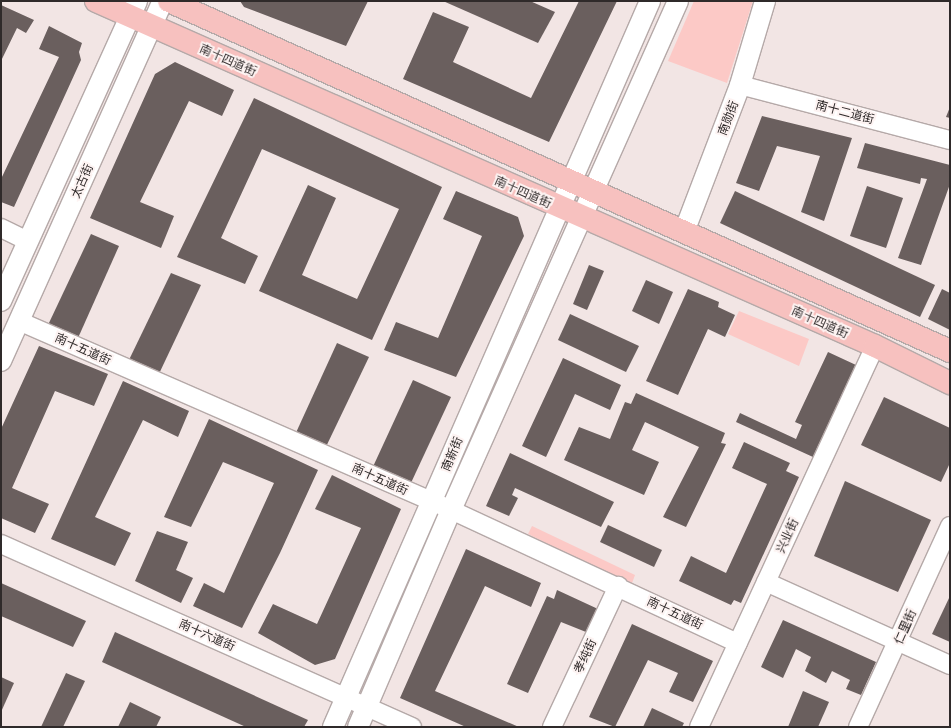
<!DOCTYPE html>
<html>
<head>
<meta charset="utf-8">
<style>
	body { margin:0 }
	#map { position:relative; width:951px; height:728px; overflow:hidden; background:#f2e5e4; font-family:Ubuntu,"Noto Sans SC",sans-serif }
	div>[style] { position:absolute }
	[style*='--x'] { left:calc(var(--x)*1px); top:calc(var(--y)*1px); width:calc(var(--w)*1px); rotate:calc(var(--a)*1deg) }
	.green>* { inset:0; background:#fcc9c6 }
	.building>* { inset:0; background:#6a5f5e }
	.roads { filter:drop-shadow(1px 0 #b5a9a8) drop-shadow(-1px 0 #b5a9a8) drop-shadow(0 1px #b5a9a8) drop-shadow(0 -1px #b5a9a8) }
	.tertiary>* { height:18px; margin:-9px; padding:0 9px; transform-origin:9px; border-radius:9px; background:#fff }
	.secondary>* { height:20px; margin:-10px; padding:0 10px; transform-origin:10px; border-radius:10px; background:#fff }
	.primary>* { height:22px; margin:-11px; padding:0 11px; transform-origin:11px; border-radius:11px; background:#f7c1bf }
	span { translate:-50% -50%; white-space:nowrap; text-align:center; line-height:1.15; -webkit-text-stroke:4px #fdf3f2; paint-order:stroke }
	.street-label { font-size:12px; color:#2f2a2a }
	.frame { position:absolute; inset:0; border:2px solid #2f2a2a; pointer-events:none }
</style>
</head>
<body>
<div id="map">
	<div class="green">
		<i style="clip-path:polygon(694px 1px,753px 1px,727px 83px,668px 61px)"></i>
		<i style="clip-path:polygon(739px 311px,809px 339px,799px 366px,728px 334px)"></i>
		<i style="clip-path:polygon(532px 526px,635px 575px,631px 586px,528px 534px)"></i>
	</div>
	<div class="building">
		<i style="clip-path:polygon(240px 1px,324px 2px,368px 1px,346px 46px,244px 7px)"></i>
		<i style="clip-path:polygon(443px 1px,530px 1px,555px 12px,538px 43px)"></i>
		<i style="clip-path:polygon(579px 1px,617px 1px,549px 142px,403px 79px,433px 12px,469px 27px,453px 62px,531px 98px)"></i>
		<i style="clip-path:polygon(1px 5px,34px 20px,26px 33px,17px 28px,1px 61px)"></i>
		<i style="clip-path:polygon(49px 26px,82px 43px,79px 52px,81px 60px,14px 207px,1px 202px,1px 179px,59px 57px,39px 49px)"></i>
		<i style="clip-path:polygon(175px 62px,234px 90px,222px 116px,189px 101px,140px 202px,174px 216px,161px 248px,90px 218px,155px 74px)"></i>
		<i style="clip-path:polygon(254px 98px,442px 187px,372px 340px,259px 291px,308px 185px,336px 198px,302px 275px,357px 299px,399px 209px,262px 149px,221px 238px,258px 256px,245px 284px,177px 257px)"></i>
		<i style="clip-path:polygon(950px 107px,950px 118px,946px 117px)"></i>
		<i style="clip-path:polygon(762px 116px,852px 138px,824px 221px,801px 212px,820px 156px,777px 146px,759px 191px,736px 183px)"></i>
		<i style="clip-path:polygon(865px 143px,950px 165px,950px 184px,921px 265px,898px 258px,927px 179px,921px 178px,920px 184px,857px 168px)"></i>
		<i style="clip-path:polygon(867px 186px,903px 198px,886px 248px,850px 236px)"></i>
		<i style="clip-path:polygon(456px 191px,518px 217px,524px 236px,456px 377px,384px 350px,396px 322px,438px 338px,482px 236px,443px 219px)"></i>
		<i style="clip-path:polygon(735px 191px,935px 285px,920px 317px,720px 223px)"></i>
		<i style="clip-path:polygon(91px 234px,119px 246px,78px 338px,48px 325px)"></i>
		<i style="clip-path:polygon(589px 265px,604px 271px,587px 310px,573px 304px)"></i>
		<i style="clip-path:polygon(171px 273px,201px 285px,157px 378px,127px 364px)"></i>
		<i style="clip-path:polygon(646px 280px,673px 292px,659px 324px,632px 311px)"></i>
		<i style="clip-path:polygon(688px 289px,719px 302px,718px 307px,735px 315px,725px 337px,708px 329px,678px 395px,646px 381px)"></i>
		<i style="clip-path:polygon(942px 289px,950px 293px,950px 330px,928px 319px)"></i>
		<i style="clip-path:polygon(570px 314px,639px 346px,626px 372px,558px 340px)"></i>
		<i style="clip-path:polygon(337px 343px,369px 357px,323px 453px,294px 437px)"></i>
		<i style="clip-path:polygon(39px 346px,108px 374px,94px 406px,55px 391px,12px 488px,49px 504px,35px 533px,1px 518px,1px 429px)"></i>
		<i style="clip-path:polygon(828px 352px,856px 365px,813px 457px,736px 422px,740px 413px,796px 439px,802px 425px,795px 422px)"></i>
		<i style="clip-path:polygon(563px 358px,621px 385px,610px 410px,575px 394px,546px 457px,522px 446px)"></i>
		<i style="clip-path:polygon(413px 380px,451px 397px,410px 485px,371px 471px)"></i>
		<i style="clip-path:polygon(123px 381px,189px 411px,178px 437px,143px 420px,95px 517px,131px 533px,115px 566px,51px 539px)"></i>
		<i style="clip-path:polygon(636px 393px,725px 433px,721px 443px,726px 444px,686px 527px,663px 517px,699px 447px,645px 422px,632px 450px,659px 462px,644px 495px,564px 460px,579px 427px,610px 439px,625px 402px,631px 404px)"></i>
		<i style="clip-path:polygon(884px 397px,950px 428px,950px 463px,941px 482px,861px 445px)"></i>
		<i style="clip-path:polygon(209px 419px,318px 470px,280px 553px,242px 628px,193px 606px,204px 583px,224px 593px,274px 483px,223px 462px,191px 527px,164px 517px)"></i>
		<i style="clip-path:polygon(744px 442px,790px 463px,786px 471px,799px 477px,741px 603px,734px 600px,731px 605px,679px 581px,691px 556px,726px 573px,767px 484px,732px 468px)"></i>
		<i style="clip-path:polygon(510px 453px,614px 502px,601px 527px,515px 488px,512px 495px,518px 498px,509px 516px,486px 506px)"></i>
		<i style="clip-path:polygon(332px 475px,401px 509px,335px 659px,315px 665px,258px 633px,273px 604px,317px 624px,361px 528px,315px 509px)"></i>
		<i style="clip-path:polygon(845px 481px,931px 520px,898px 592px,814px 556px)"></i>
		<i style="clip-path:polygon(608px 525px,662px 550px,654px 567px,600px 542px)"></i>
		<i style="clip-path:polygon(157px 531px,188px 542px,176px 570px,193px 578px,181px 603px,135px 581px)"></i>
		<i style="clip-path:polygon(466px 549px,541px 583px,531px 607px,485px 586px,435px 691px,519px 727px,466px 727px,400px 698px)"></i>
		<i style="clip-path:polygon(1px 583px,86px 621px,73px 647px,1px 616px)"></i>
		<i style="clip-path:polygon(557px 590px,598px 609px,586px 632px,561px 622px,528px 693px,507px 684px,547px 596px,554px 599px)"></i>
		<i style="clip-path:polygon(950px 596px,950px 642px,932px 634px)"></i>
		<i style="clip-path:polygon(783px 620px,876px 662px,861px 695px,846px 689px,850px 680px,832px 671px,826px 683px,805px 671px,811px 657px,796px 649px,783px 678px,761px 667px)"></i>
		<i style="clip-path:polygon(632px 624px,713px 661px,693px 702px,669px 692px,678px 673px,648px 660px,615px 727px,589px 717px)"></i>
		<i style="clip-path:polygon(115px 632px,308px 720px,304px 727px,246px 727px,102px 662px)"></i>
		<i style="clip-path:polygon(66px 673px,85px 681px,63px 727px,41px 727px)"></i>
		<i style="clip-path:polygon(1px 677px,14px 683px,1px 712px)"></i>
		<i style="clip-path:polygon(803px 691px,829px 702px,818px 727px,788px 727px)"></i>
		<i style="clip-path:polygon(130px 702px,161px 717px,156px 727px,118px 727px)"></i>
		<i style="clip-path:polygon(652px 708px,684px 723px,682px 727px,643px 727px)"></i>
	</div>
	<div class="roads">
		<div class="tertiary">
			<i style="--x:740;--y:85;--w:217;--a:14.7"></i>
			<i style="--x:1;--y:228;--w:30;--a:26"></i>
			<i style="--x:19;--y:321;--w:472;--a:23.6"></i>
			<i style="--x:451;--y:510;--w:316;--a:24.9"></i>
			<i style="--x:1;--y:544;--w:450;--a:24"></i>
			<i style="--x:766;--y:582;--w:202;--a:24.3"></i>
			<i style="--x:552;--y:727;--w:156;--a:-64.9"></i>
			<i style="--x:699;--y:727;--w:420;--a:-65.2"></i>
			<i style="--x:858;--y:727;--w:221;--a:-65.4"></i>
		</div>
		<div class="secondary">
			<i style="--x:684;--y:232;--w:157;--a:-69.1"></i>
			<i style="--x:740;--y:85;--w:88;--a:-73.4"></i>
			<i style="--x:1;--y:301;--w:329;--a:-65.6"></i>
			<i style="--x:1;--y:361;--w:395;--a:-65.8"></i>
			<i style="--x:333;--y:727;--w:792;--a:-66.41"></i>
			<i style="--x:358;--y:727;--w:236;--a:-66.8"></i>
			<i style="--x:451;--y:510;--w:557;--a:-65.96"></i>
		</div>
		<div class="primary">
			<i style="--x:96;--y:1;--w:852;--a:23.89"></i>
			<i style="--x:875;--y:346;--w:84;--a:26.3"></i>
			<i style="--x:169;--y:1;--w:856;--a:24.14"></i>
		</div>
	</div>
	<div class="street-label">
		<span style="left:228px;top:60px;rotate:24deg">南十四道街</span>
		<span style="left:845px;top:112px;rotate:15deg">南十二道街</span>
		<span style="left:728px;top:118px;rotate:-69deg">南勋街</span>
		<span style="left:82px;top:181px;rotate:-66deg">太古街</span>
		<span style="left:523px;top:192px;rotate:24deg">南十四道街</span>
		<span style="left:820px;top:322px;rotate:24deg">南十四道街</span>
		<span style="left:83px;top:349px;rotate:24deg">南十五道街</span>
		<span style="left:452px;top:454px;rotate:-67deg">南新街</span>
		<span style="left:380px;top:479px;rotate:24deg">南十五道街</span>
		<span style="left:787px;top:536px;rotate:-65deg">兴业街</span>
		<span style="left:675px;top:613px;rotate:25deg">南十五道街</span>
		<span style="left:905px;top:627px;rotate:-66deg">仁里街</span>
		<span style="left:207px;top:635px;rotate:24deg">南十六道街</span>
		<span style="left:585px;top:656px;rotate:-65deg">孝纯街</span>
	</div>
	<div class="frame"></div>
</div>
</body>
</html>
